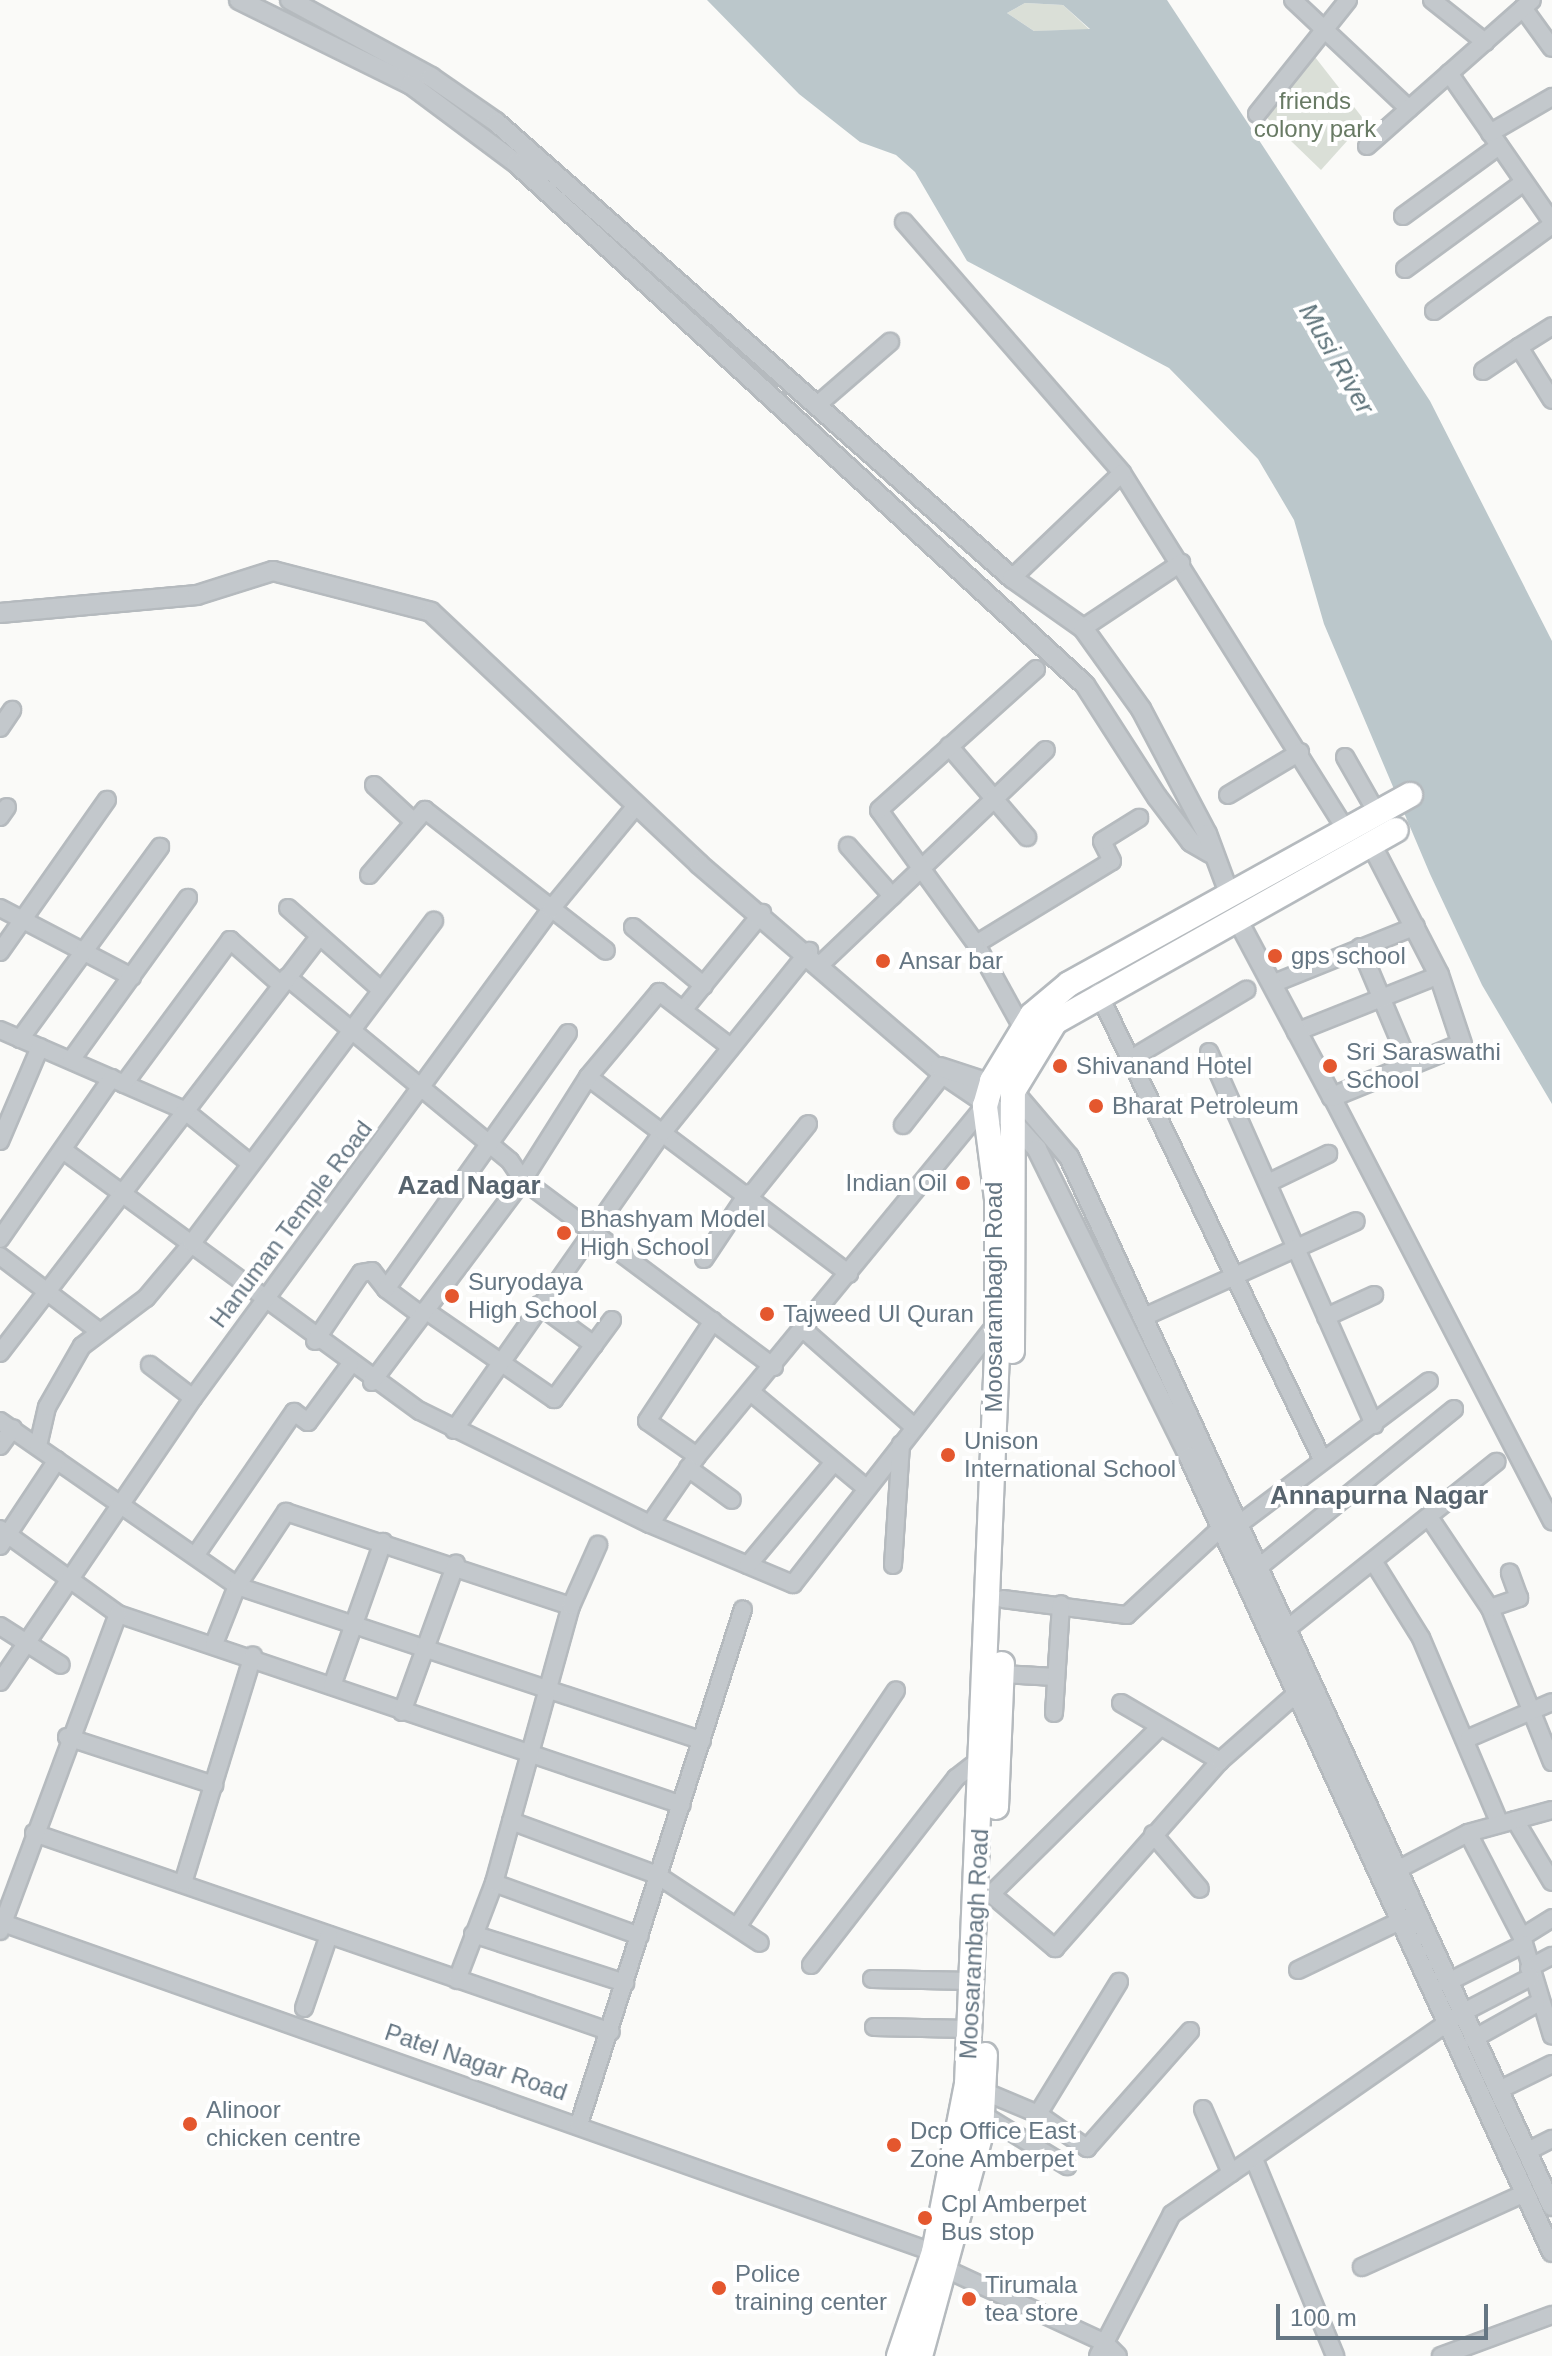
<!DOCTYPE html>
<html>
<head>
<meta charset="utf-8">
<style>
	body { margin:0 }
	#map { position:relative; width:1552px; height:2356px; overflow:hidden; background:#fafaf8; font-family:Arial,sans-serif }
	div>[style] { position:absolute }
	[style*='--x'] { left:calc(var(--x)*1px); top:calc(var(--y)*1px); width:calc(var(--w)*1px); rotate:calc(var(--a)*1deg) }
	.green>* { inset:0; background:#dadfd7 }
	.water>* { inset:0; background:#bbc7cb }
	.roads { filter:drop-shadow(2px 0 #b5babe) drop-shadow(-2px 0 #b5babe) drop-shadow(0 2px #b5babe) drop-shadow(0 -2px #b5babe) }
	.minor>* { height:16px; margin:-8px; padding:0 8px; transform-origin:8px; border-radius:8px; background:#c3c8cc }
	.tertiary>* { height:18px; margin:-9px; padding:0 9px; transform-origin:9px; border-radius:9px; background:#c3c8cc }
	.primary>* { height:24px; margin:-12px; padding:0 12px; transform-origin:12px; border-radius:12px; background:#fff }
	.dots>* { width:22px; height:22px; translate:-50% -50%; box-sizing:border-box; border:4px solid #fff; border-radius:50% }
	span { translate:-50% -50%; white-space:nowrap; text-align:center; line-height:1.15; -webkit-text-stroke:8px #fff; paint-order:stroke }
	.park-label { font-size:24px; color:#687a64 }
	.poi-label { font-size:24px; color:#657683 }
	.left { translate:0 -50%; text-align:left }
	.right { translate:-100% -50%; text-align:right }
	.street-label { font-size:24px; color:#657683 }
	.water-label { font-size:26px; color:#60757c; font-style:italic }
	.neighbourhood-label { font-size:26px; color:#57646e; font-weight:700 }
	.scale { position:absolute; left:1276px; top:2304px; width:212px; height:36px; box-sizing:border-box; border:4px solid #657683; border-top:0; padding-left:10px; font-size:24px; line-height:28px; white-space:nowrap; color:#657683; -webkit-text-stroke:6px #fff; paint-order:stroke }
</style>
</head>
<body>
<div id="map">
	<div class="green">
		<i style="clip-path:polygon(1025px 3px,1063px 5px,1090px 30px,1034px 31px,1007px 13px)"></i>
		<i style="clip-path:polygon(1315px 57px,1365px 121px,1321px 170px,1266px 117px)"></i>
	</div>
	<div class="water">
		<i style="clip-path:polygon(evenodd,707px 0,1167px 0,1430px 401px,1552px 641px,1552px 1104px,1482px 985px,1430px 874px,1324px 624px,1294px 520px,1258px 459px,1169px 368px,967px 261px,915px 172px,896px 155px,860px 142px,799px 94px,707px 0,1025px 3px,1063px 5px,1090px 29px,1034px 31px,1007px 13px,1025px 3px)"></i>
	</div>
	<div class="roads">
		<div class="minor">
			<i style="--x:1293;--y:0;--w:159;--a:43.2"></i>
			<i style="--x:1432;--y:0;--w:68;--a:38.4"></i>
			<i style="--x:1523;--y:8;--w:49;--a:54.1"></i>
			<i style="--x:1449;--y:73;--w:181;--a:55.3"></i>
			<i style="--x:1257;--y:114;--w:146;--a:-51.4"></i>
			<i style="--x:1490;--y:133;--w:72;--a:-30.1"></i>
			<i style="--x:1367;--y:146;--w:220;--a:-41.5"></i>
			<i style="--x:1403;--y:216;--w:119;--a:-36.1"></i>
			<i style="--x:904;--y:222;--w:332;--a:49"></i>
			<i style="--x:1122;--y:473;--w:423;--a:57.9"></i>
			<i style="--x:1405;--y:269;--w:147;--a:-36.2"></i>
			<i style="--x:1434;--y:311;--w:146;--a:-36.1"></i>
			<i style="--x:1519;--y:347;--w:39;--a:-32"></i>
			<i style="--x:1483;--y:371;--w:43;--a:-33.7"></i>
			<i style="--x:1519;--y:347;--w:62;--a:58.1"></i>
			<i style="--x:816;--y:406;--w:98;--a:-40.9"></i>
			<i style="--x:1012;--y:578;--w:152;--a:-43.7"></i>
			<i style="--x:1083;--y:628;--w:118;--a:-33.6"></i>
			<i style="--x:0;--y:728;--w:22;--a:-56"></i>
			<i style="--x:949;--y:746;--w:120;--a:49.4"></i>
			<i style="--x:1345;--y:757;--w:64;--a:60.3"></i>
			<i style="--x:374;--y:785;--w:53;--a:42.7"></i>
			<i style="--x:1228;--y:795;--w:84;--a:-30.8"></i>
			<i style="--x:0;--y:817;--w:12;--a:-55"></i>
			<i style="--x:848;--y:846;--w:67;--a:48.7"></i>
			<i style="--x:369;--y:875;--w:86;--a:-49.3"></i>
			<i style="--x:425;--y:810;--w:229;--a:37.9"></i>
			<i style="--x:0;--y:908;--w:149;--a:27.6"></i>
			<i style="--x:288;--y:908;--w:123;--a:41.4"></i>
			<i style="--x:633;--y:927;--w:92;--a:39.7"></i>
			<i style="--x:976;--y:944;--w:159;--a:-31.4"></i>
			<i style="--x:1112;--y:861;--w:22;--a:-117"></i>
			<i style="--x:1102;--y:841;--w:44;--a:-31.9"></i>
			<i style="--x:1360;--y:947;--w:129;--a:67.2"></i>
			<i style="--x:0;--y:952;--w:186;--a:-54.9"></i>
			<i style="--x:822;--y:963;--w:309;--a:-43.6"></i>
			<i style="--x:287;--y:977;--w:289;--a:39.5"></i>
			<i style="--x:510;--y:1161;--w:23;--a:56"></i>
			<i style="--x:523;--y:1180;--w:313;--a:36.7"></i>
			<i style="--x:1272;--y:984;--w:155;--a:-21.9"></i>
			<i style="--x:1098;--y:992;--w:518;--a:64.37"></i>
			<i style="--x:684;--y:1009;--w:124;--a:-50.9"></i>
			<i style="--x:1023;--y:1029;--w:97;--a:-118.9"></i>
			<i style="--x:976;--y:944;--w:165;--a:-125.9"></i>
			<i style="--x:879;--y:810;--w:211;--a:-41.9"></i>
			<i style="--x:0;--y:1030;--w:201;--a:23.5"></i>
			<i style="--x:184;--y:1110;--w:86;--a:38.9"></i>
			<i style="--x:1296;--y:1032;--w:154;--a:-21.7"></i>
			<i style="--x:20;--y:1039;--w:238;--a:-53.9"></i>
			<i style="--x:1209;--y:1052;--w:408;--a:66.1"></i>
			<i style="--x:1134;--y:1057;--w:131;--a:-30.9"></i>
			<i style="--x:71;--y:1060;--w:200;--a:-54.2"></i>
			<i style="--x:588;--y:1077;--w:327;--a:37"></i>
			<i style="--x:124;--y:1084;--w:179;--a:-53.6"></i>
			<i style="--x:230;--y:940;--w:67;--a:41.3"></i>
			<i style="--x:1332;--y:1097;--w:478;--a:62.6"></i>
			<i style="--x:903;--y:1125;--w:65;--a:-51.9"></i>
			<i style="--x:0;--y:1141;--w:102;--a:-66.9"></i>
			<i style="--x:67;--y:1153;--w:437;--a:36.2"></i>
			<i style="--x:420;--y:1411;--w:256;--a:26.2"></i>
			<i style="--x:650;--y:1524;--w:155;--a:22.8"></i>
			<i style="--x:793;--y:1584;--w:331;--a:-52"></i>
			<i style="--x:1268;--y:1183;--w:67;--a:-25.8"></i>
			<i style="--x:751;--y:1195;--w:91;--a:-51.2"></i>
			<i style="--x:0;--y:1239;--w:196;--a:-55.2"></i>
			<i style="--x:0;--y:1256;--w:121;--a:37.2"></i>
			<i style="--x:704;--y:1259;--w:79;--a:-56.3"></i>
			<i style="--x:386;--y:1289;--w:44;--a:36.6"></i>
			<i style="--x:539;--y:1305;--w:68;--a:36"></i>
			<i style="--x:425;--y:1310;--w:157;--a:34.6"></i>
			<i style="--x:554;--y:1399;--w:98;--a:-53.7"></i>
			<i style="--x:1146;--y:1316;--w:230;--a:-24.3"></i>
			<i style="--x:1326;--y:1317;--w:53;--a:-24.6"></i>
			<i style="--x:803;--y:1329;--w:148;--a:41.4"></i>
			<i style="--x:315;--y:1341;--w:82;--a:-55.9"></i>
			<i style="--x:361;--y:1273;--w:11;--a:-10"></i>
			<i style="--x:372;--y:1271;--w:23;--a:52"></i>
			<i style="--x:386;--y:1289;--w:314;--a:-54.6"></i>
			<i style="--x:0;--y:1353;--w:524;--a:-52.52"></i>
			<i style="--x:150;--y:1365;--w:54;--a:37.5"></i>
			<i style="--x:372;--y:1382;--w:252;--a:-53.2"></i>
			<i style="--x:523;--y:1180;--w:122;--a:-57.7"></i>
			<i style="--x:588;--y:1077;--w:111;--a:-50.1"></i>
			<i style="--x:659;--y:992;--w:88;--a:37.6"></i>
			<i style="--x:752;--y:1393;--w:148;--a:39.8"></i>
			<i style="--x:0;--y:1421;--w:289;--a:34.8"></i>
			<i style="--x:237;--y:1586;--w:490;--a:18.4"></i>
			<i style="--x:454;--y:1430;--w:364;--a:-55"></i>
			<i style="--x:663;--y:1132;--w:233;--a:-51.1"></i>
			<i style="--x:0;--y:1446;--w:22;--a:-54"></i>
			<i style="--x:38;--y:1446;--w:40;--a:-77"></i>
			<i style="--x:47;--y:1407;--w:70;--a:-60.2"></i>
			<i style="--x:82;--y:1346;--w:80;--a:-36.9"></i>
			<i style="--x:146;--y:1298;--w:72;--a:-50.1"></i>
			<i style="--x:192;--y:1243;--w:403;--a:-53.1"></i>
			<i style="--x:697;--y:1456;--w:61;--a:-145"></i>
			<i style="--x:647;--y:1421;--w:120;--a:-56.6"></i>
			<i style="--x:688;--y:1468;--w:54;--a:36"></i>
			<i style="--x:1431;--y:1520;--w:106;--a:56.2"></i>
			<i style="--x:1490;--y:1608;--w:166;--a:68.1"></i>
			<i style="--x:1242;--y:1522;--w:234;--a:-37"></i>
			<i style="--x:650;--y:1524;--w:83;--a:-55.3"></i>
			<i style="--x:697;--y:1456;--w:453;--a:-50.6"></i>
			<i style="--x:0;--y:1529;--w:145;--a:35.8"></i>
			<i style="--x:118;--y:1614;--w:595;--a:18.71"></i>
			<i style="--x:0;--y:1546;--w:103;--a:-56.5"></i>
			<i style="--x:195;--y:1556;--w:175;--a:-55.5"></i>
			<i style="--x:294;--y:1412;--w:17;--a:36"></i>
			<i style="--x:308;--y:1422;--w:71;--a:-53.6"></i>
			<i style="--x:1375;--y:1564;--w:87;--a:58.1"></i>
			<i style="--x:1421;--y:1638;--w:200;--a:67"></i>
			<i style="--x:748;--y:1565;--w:134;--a:-50.1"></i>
			<i style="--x:893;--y:1565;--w:121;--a:-86.2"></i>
			<i style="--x:1259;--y:1567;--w:251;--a:-39"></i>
			<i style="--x:1003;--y:1599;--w:125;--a:7.4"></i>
			<i style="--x:1127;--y:1615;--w:127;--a:-42.8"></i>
			<i style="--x:1490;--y:1608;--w:31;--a:-19"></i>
			<i style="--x:1519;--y:1598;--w:27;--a:-110"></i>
			<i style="--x:0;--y:1626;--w:72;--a:32.6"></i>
			<i style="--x:1287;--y:1629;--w:268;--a:-38.6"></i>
			<i style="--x:214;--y:1644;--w:62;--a:-68.4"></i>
			<i style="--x:237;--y:1586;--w:89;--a:-56.5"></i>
			<i style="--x:286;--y:1512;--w:300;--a:18.3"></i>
			<i style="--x:1002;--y:1674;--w:53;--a:3.2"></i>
			<i style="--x:0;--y:1682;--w:343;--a:-55.8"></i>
			<i style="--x:193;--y:1398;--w:606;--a:-53.79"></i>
			<i style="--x:551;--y:909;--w:134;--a:-50.5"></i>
			<i style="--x:332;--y:1686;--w:153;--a:-70.5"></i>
			<i style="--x:1121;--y:1703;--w:115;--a:30.4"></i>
			<i style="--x:402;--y:1712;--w:158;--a:-70"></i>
			<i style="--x:1054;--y:1713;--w:109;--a:-86.3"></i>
			<i style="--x:1160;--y:1727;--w:238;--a:135.3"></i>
			<i style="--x:991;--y:1894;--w:84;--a:40.2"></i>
			<i style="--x:1055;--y:1948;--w:249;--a:-48.6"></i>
			<i style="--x:1220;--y:1761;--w:103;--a:-41.4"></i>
			<i style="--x:67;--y:1737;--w:155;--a:18.1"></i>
			<i style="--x:1469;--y:1738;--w:90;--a:-23.4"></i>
			<i style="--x:1515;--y:1820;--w:72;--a:59.2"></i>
			<i style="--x:511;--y:1821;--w:156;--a:20.3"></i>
			<i style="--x:657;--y:1875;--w:123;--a:33.4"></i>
			<i style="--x:34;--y:1833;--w:610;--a:19.03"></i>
			<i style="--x:1468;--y:1833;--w:117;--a:62.6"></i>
			<i style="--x:1522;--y:1937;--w:103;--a:73.1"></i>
			<i style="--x:1153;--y:1834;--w:72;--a:49.5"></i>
			<i style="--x:1395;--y:1871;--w:82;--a:-27.5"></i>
			<i style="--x:1468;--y:1833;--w:87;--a:-15.3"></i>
			<i style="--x:183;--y:1883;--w:238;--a:-72.9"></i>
			<i style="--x:494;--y:1883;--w:155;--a:20"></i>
			<i style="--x:0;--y:1922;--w:998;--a:19.49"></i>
			<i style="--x:737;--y:1927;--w:285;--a:-56.1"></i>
			<i style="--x:0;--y:1931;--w:338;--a:-69.6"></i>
			<i style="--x:473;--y:1934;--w:160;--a:17.9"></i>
			<i style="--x:1522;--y:1937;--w:36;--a:-32"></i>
			<i style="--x:811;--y:1965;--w:237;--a:-52.2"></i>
			<i style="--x:956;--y:1778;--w:33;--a:-38"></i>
			<i style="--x:1529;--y:1968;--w:26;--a:-28"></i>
			<i style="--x:1298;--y:1970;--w:113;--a:-25.7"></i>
			<i style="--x:872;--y:1979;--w:101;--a:1.1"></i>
			<i style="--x:457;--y:1980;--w:104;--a:-69.1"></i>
			<i style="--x:494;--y:1883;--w:288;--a:-74.5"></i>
			<i style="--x:571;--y:1606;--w:67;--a:-66.1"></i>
			<i style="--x:1446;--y:1983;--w:87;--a:-26.6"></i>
			<i style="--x:304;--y:2008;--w:77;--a:-71.1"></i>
			<i style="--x:874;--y:2027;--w:96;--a:1.2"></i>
			<i style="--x:1473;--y:2039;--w:72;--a:-29.1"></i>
			<i style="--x:1499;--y:2090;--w:59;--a:-26.1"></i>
			<i style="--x:983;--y:2091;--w:60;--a:22.7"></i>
			<i style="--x:1038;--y:2114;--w:60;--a:34.8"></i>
			<i style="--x:1087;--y:2148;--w:156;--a:-48.6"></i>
			<i style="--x:1203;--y:2109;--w:70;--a:66.4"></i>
			<i style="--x:982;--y:2114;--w:100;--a:31.5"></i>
			<i style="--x:1038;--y:2114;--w:155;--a:-58.5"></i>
			<i style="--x:579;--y:2124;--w:540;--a:-72.34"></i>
			<i style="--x:1526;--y:2152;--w:29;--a:-27"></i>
			<i style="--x:1254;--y:2159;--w:213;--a:67.6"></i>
			<i style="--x:1362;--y:2267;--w:179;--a:-24.4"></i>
			<i style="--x:948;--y:2270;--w:173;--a:24.9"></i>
			<i style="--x:1105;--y:2343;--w:18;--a:45"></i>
			<i style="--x:1098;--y:2356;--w:160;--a:-62.5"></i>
			<i style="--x:1172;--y:2214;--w:351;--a:-34.8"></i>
			<i style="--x:1460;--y:2014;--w:80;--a:-27.5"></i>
			<i style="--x:1441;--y:2356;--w:118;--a:-20.3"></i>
		</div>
		<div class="tertiary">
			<i style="--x:239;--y:0;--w:191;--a:26.2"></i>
			<i style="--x:410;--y:84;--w:132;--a:36.7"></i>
			<i style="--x:516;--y:163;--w:772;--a:42.53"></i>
			<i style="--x:1085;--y:685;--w:133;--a:57.3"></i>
			<i style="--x:1157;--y:797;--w:56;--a:52.9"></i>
			<i style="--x:1191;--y:842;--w:22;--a:30"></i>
			<i style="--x:290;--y:0;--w:161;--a:28.6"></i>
			<i style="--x:431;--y:77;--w:79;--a:34.7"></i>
			<i style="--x:496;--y:122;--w:689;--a:41.47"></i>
			<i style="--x:1012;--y:578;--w:87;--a:35.2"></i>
			<i style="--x:1083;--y:628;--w:100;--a:54.4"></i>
			<i style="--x:1141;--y:709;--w:141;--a:62.2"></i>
			<i style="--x:1207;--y:834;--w:66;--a:69.6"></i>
			<i style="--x:0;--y:613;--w:198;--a:-5.2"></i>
			<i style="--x:197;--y:595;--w:80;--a:-17.5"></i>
			<i style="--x:273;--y:571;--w:163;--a:14.5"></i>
			<i style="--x:431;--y:612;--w:368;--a:43.2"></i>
			<i style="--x:699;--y:864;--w:322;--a:40.7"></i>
			<i style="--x:943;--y:1074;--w:82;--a:34.1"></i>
			<i style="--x:1011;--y:1120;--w:39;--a:48"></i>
			<i style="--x:1037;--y:1149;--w:343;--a:63.7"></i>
			<i style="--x:1189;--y:1457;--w:874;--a:65.46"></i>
			<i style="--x:1236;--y:917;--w:204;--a:61.9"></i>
			<i style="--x:1332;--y:1097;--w:140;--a:-22.2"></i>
			<i style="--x:1462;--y:1044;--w:73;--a:-108.4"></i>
			<i style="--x:1439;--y:975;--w:146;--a:-117.3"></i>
			<i style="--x:940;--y:1067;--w:77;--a:18.2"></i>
			<i style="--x:1013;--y:1091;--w:87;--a:49.7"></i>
			<i style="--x:1069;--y:1157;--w:1155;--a:65.28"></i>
		</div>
		<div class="primary">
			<i style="--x:1012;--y:1351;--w:260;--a:-89.8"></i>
			<i style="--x:1013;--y:1091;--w:81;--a:-58.7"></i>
			<i style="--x:1055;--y:1022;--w:391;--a:-29.4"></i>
			<i style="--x:996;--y:1807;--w:143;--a:-87.6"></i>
			<i style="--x:899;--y:2356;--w:110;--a:-71.4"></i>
			<i style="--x:934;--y:2252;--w:171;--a:-78.9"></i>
			<i style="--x:967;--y:2084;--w:732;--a:-87.65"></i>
			<i style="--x:997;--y:1353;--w:154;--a:-90"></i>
			<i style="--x:997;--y:1199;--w:94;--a:-97.4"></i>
			<i style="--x:985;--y:1106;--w:26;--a:-74"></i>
			<i style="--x:992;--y:1081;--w:77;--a:-58.8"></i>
			<i style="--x:1032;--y:1015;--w:48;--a:-40"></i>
			<i style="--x:1069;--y:984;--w:390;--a:-29"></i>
			<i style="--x:920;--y:2356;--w:231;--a:-74.7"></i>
			<i style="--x:981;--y:2133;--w:78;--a:-87.1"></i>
		</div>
	</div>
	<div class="dots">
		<i style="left:1275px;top:956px;background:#e4572e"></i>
		<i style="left:883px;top:961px;background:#e4572e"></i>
		<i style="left:1060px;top:1066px;background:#e4572e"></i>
		<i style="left:1330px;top:1066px;background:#e4572e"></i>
		<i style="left:1096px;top:1106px;background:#e4572e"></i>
		<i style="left:963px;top:1183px;background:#e4572e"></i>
		<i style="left:564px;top:1233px;background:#e4572e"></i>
		<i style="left:452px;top:1296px;background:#e4572e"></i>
		<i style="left:767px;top:1314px;background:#e4572e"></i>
		<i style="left:948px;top:1455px;background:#e4572e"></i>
		<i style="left:190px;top:2124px;background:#e4572e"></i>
		<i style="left:894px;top:2145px;background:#e4572e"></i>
		<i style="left:925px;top:2218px;background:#e4572e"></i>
		<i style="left:719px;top:2288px;background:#e4572e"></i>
		<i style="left:969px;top:2299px;background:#e4572e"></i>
	</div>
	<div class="park-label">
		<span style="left:1315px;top:115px">friends<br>colony park</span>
	</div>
	<div class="poi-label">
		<span class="left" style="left:1291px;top:956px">gps school</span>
		<span class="left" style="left:899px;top:961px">Ansar bar</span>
		<span class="left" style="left:1346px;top:1066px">Sri Saraswathi<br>School</span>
		<span class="left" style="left:1076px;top:1066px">Shivanand Hotel</span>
		<span class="left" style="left:1112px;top:1106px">Bharat Petroleum</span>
		<span class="right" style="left:947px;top:1183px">Indian Oil</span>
		<span class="left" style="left:580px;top:1233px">Bhashyam Model<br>High School</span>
		<span class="left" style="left:468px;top:1296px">Suryodaya<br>High School</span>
		<span class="left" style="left:783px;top:1314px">Tajweed Ul Quran</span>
		<span class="left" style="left:964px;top:1455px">Unison<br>International School</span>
		<span class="left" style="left:206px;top:2124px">Alinoor<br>chicken centre</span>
		<span class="left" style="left:910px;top:2145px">Dcp Office East<br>Zone Amberpet</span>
		<span class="left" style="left:941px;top:2218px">Cpl Amberpet<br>Bus stop</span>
		<span class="left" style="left:735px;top:2288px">Police<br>training center</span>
		<span class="left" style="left:985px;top:2299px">Tirumala<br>tea store</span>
	</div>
	<div class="street-label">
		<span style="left:291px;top:1224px;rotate:-53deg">Hanuman Temple Road</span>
		<span style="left:994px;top:1297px;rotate:-90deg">Moosarambagh Road</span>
		<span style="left:974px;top:1944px;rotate:-87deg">Moosarambagh Road</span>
		<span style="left:476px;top:2062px;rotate:19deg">Patel Nagar Road</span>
	</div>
	<div class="water-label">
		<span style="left:1336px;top:359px;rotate:60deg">Musi River</span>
	</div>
	<div class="neighbourhood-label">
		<span style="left:469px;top:1186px">Azad Nagar</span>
		<span style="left:1379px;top:1496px">Annapurna Nagar</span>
	</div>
	<div class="scale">100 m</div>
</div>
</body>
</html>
